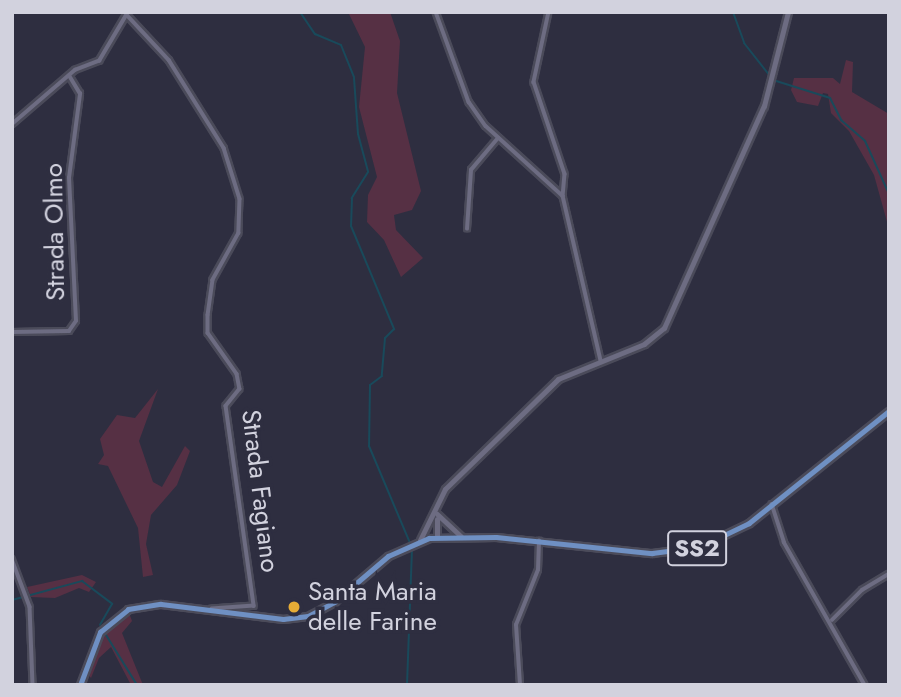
<!DOCTYPE html>
<html>
<head>
<meta charset="utf-8">
<style>
	body { margin:0 }
	#map { position:relative; width:901px; height:697px; overflow:hidden; background:#2e2e40; font-family:Jost,sans-serif }
	div>[style] { position:absolute }
	[style*='--x'] { left:calc(var(--x)*1px); top:calc(var(--y)*1px); width:calc(var(--w)*1px); rotate:calc(var(--a)*1deg) }
	.green>* { inset:0; background:#563044 }
	.stream>* { height:2px; margin:-1px; padding:0 1px; transform-origin:1px; border-radius:1px; background:#194a5b }
	.roads { filter:drop-shadow(2px 0 #4b4b5a) drop-shadow(-2px 0 #4b4b5a) drop-shadow(0 2px #4b4b5a) drop-shadow(0 -2px #4b4b5a) }
	.minor>* { height:3.5px; margin:-1.75px; padding:0 1.75px; transform-origin:1.75px; border-radius:1.75px; background:#6d6c82 }
	.secondary>* { height:5px; margin:-2.5px; padding:0 2.5px; transform-origin:2.5px; border-radius:2.5px; background:#6d6c82 }
	.primary>* { height:5px; margin:-2.5px; padding:0 2.5px; transform-origin:2.5px; border-radius:2.5px; background:#6f90c3 }
	.dots>* { width:19px; height:19px; translate:-50% -50%; box-sizing:border-box; border:4px solid #2e2e40; border-radius:50% }
	span { translate:-50% -50%; white-space:nowrap; text-align:center; line-height:1.15; -webkit-text-stroke:7px #2e2e40; paint-order:stroke }
	.shield-label span { padding:2px 5px; background:#2e2e40; border:2px solid; border-radius:5px; -webkit-text-stroke-width:0 }
	.shield-label { font-size:24px; color:#d2d2de; font-weight:700 }
	.street-label { font-size:26px; color:#d2d2de }
	.poi-label { font-size:26px; color:#d2d2de }
	.left { translate:0 -50%; text-align:left }
	.frame { position:absolute; inset:0; border:14px solid #d2d2de; pointer-events:none }
</style>
</head>
<body>
<div id="map">
	<div class="green">
		<i style="clip-path:polygon(348px 12px,390px 12px,400px 41px,397px 93px,421px 191px,412px 210px,394px 215px,396px 230px,423px 258px,401px 277px,384px 240px,367px 222px,368px 195px,377px 177px,359px 107px,365px 47px)"></i>
		<i style="clip-path:polygon(846px 60px,853px 62px,852px 92px,889px 114px,889px 229px,874px 175px,849px 131px,831px 113px,828px 94px,823px 93px,818px 106px,797px 102px,791px 90px,794px 78px,833px 78px,840px 84px)"></i>
		<i style="clip-path:polygon(158px 389px,139px 441px,153px 482px,162px 487px,185px 446px,190px 451px,177px 485px,151px 515px,146px 544px,153px 575px,143px 577px,138px 528px,108px 466px,98px 464px,104px 455px,100px 439px,117px 415px,135px 418px)"></i>
		<i style="clip-path:polygon(82px 575px,96px 582px,89px 592px,79px 588px,55px 598px,31px 597px,27px 587px)"></i>
		<i style="clip-path:polygon(129px 613px,132px 621px,122px 633px,143px 685px,131px 685px,111px 647px,99px 658px,91px 678px,87px 673px,103px 636px)"></i>
	</div>
	<div class="stream">
		<i style="--x:300;--y:12;--w:27;--a:56"></i>
		<i style="--x:315;--y:34;--w:28;--a:23"></i>
		<i style="--x:341;--y:45;--w:35;--a:68"></i>
		<i style="--x:354;--y:78;--w:56;--a:85.9"></i>
		<i style="--x:358;--y:134;--w:39;--a:75"></i>
		<i style="--x:368;--y:172;--w:31;--a:122"></i>
		<i style="--x:352;--y:198;--w:28;--a:92"></i>
		<i style="--x:351;--y:226;--w:112;--a:67.3"></i>
		<i style="--x:394;--y:329;--w:13;--a:135"></i>
		<i style="--x:385;--y:338;--w:38;--a:95"></i>
		<i style="--x:382;--y:376;--w:15;--a:143"></i>
		<i style="--x:370;--y:385;--w:61;--a:90.9"></i>
		<i style="--x:369;--y:446;--w:105;--a:67.1"></i>
		<i style="--x:733;--y:12;--w:33;--a:70"></i>
		<i style="--x:744;--y:43;--w:42;--a:51.8"></i>
		<i style="--x:773;--y:80;--w:60;--a:17.5"></i>
		<i style="--x:830;--y:98;--w:25;--a:63"></i>
		<i style="--x:841;--y:120;--w:32;--a:41"></i>
		<i style="--x:865;--y:141;--w:58;--a:65.6"></i>
		<i style="--x:12;--y:600;--w:73;--a:-15.2"></i>
		<i style="--x:82;--y:581;--w:38;--a:37"></i>
		<i style="--x:112;--y:604;--w:24;--a:120"></i>
		<i style="--x:106;--y:635;--w:59;--a:58.2"></i>
		<i style="--x:407;--y:685;--w:137;--a:-87.9"></i>
	</div>
	<div class="roads">
		<div class="minor">
			<i style="--x:436;--y:12;--w:96;--a:69.9"></i>
			<i style="--x:469;--y:102;--w:29;--a:55"></i>
			<i style="--x:486;--y:126;--w:104;--a:42.3"></i>
			<i style="--x:563;--y:196;--w:169;--a:77"></i>
			<i style="--x:549;--y:12;--w:72;--a:102.1"></i>
			<i style="--x:534;--y:82;--w:97;--a:71.4"></i>
			<i style="--x:565;--y:174;--w:22;--a:95"></i>
			<i style="--x:127;--y:15;--w:62;--a:47"></i>
			<i style="--x:169;--y:60;--w:104;--a:58"></i>
			<i style="--x:224;--y:148;--w:53;--a:72.6"></i>
			<i style="--x:240;--y:199;--w:34;--a:92"></i>
			<i style="--x:239;--y:233;--w:54;--a:119"></i>
			<i style="--x:213;--y:280;--w:35;--a:98"></i>
			<i style="--x:208;--y:315;--w:18;--a:90"></i>
			<i style="--x:208;--y:333;--w:50;--a:54.7"></i>
			<i style="--x:237;--y:374;--w:15;--a:79"></i>
			<i style="--x:240;--y:389;--w:22;--a:129"></i>
			<i style="--x:226;--y:406;--w:202;--a:82"></i>
			<i style="--x:254;--y:606;--w:42;--a:175.9"></i>
			<i style="--x:12;--y:124;--w:83;--a:-40.6"></i>
			<i style="--x:75;--y:70;--w:26;--a:-21"></i>
			<i style="--x:99;--y:61;--w:57;--a:-59.4"></i>
			<i style="--x:467;--y:229;--w:59;--a:-86.1"></i>
			<i style="--x:471;--y:170;--w:42;--a:-49.8"></i>
			<i style="--x:12;--y:332;--w:57;--a:-1"></i>
			<i style="--x:69;--y:331;--w:12;--a:-55"></i>
			<i style="--x:76;--y:321;--w:143;--a:-92.8"></i>
			<i style="--x:69;--y:178;--w:85;--a:-82.5"></i>
			<i style="--x:80;--y:94;--w:21;--a:-121"></i>
			<i style="--x:772;--y:504;--w:40;--a:72"></i>
			<i style="--x:784;--y:542;--w:164;--a:60.5"></i>
			<i style="--x:12;--y:559;--w:51;--a:69.4"></i>
			<i style="--x:30;--y:607;--w:78;--a:87.8"></i>
			<i style="--x:832;--y:620;--w:42;--a:-45"></i>
			<i style="--x:862;--y:590;--w:31;--a:-31"></i>
			<i style="--x:520;--y:685;--w:60;--a:-93.8"></i>
			<i style="--x:516;--y:625;--w:59;--a:-68.2"></i>
			<i style="--x:538;--y:570;--w:29;--a:-88"></i>
		</div>
		<div class="secondary">
			<i style="--x:437;--y:514;--w:33;--a:43"></i>
			<i style="--x:437;--y:537;--w:18;--a:-90"></i>
			<i style="--x:420;--y:540;--w:57;--a:-63.9"></i>
			<i style="--x:445;--y:489;--w:158;--a:-44.2"></i>
			<i style="--x:558;--y:379;--w:93;--a:-22.1"></i>
			<i style="--x:644;--y:344;--w:26;--a:-39"></i>
			<i style="--x:664;--y:328;--w:243;--a:-65.8"></i>
			<i style="--x:764;--y:106;--w:97;--a:-75.7"></i>
		</div>
		<div class="primary">
			<i style="--x:80;--y:685;--w:57;--a:-69.3"></i>
			<i style="--x:100;--y:632;--w:36;--a:-39"></i>
			<i style="--x:128;--y:609;--w:33;--a:-9"></i>
			<i style="--x:161;--y:604;--w:123;--a:7"></i>
			<i style="--x:283;--y:619;--w:25;--a:-7"></i>
			<i style="--x:308;--y:616;--w:30;--a:-28"></i>
			<i style="--x:334;--y:602;--w:71;--a:-40.4"></i>
			<i style="--x:388;--y:556;--w:45;--a:-23.7"></i>
			<i style="--x:429;--y:538;--w:67;--a:-0.9"></i>
			<i style="--x:496;--y:537;--w:157;--a:5.9"></i>
			<i style="--x:652;--y:553;--w:47;--a:-7.3"></i>
			<i style="--x:699;--y:547;--w:55;--a:-25.6"></i>
			<i style="--x:749;--y:523;--w:179;--a:-38.7"></i>
		</div>
	</div>
	<div class="dots">
		<i style="left:294px;top:607px;background:#e6ac36"></i>
	</div>
	<div class="shield-label">
		<span style="left:697px;top:548px">SS2</span>
	</div>
	<div class="street-label">
		<span style="left:55px;top:232px;rotate:-91deg">Strada Olmo</span>
		<span style="left:260px;top:491px;rotate:83deg">Strada Fagiano</span>
	</div>
	<div class="poi-label">
		<span class="left" style="left:308px;top:607px">Santa Maria<br>delle Farine</span>
	</div>
	<div class="frame"></div>
</div>
</body>
</html>
